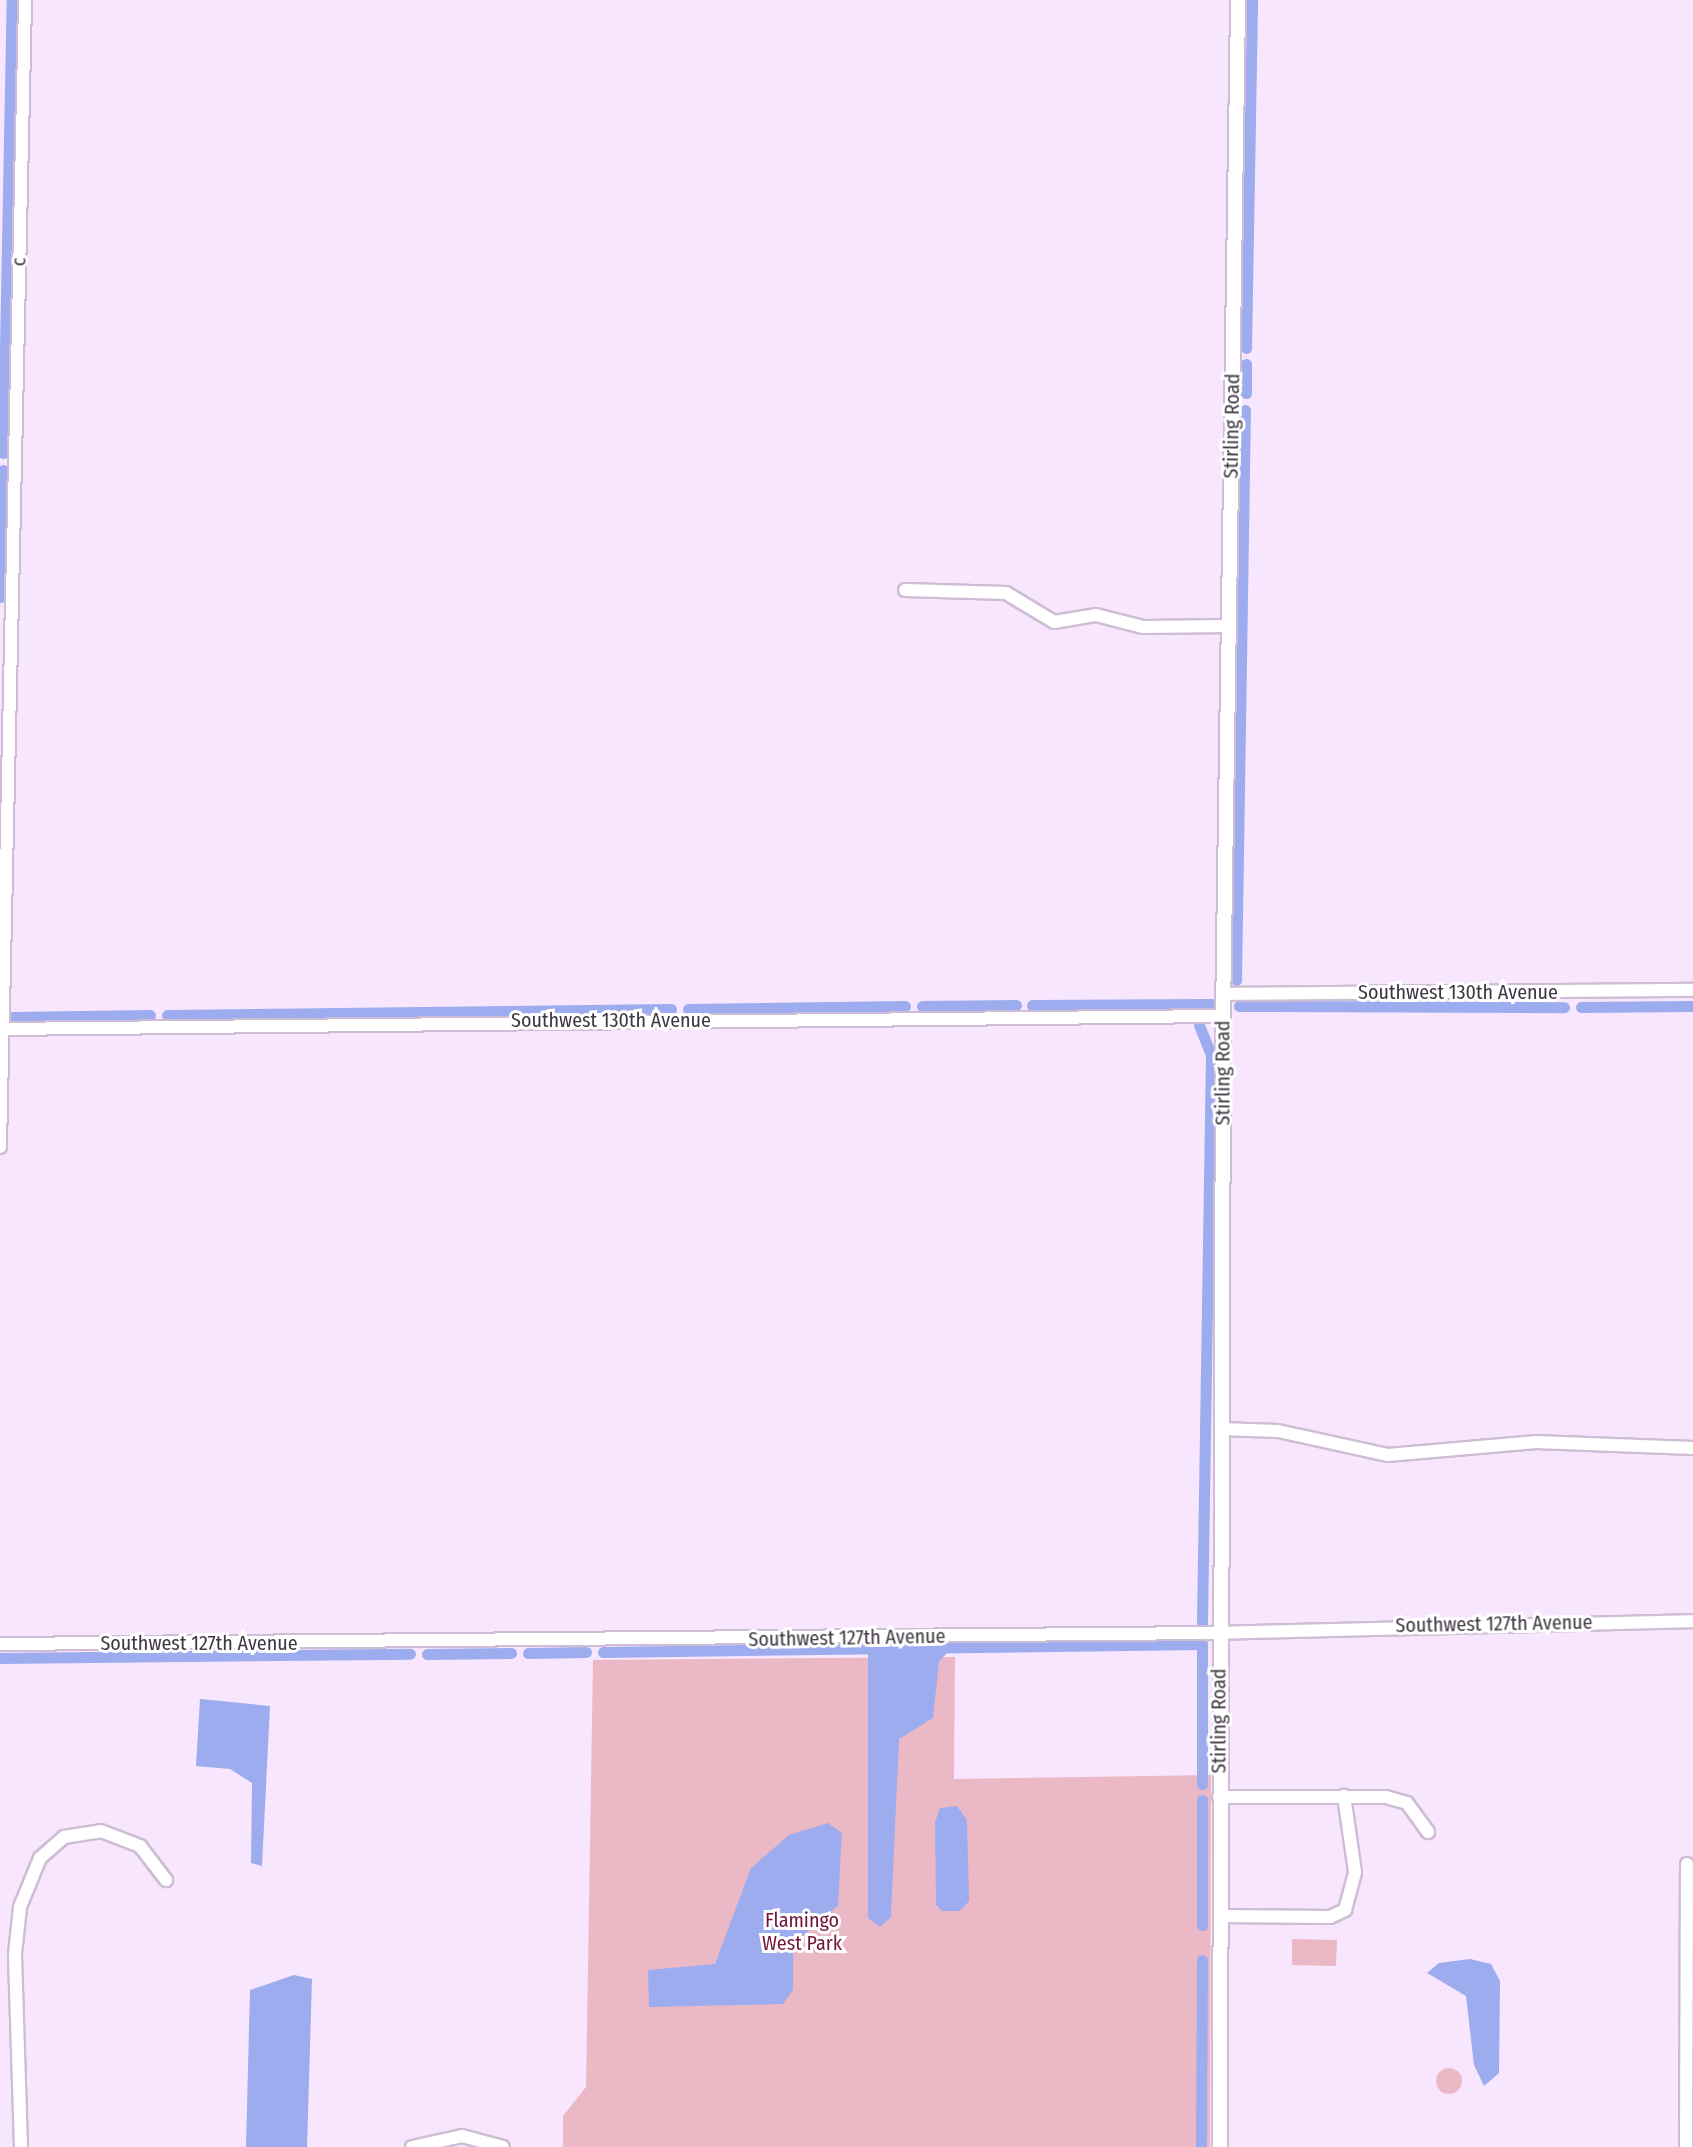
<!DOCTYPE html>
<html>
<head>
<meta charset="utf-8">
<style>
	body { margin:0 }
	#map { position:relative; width:1693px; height:2147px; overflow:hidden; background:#f8e6fe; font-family:"Fira Sans Condensed",sans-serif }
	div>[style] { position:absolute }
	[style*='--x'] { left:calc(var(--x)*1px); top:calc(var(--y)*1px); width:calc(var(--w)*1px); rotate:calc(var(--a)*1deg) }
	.green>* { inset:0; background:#ebb9c5 }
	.round { border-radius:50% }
	.water>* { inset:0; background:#9cacee }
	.canal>* { height:11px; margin:-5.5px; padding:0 5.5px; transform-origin:5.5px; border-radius:5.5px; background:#9cacee }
	.roads { filter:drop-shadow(2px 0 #cebdd4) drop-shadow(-2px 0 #cebdd4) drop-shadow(0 2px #cebdd4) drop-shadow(0 -2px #cebdd4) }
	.minor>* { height:12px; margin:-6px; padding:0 6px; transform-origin:6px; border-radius:6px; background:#fff }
	.tertiary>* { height:14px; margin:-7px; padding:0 7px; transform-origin:7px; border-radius:7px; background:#fff }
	span { translate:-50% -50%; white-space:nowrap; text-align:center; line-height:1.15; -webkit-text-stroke:6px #fff; paint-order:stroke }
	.street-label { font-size:20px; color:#3f3741 }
	.park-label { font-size:20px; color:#711639 }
</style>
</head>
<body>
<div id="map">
	<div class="green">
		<i style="clip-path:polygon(955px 1657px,954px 1779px,1211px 1775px,1210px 2147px,563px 2147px,563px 2116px,586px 2087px,593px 1660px)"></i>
		<i style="clip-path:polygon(1292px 1939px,1337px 1940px,1336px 1966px,1292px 1965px)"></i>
		<i class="round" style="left:1436px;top:2068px;width:26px;height:26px"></i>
	</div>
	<div class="water">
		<i style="clip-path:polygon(868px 1650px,950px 1650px,939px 1661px,933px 1718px,899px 1739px,891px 1917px,880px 1927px,868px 1918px)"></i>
		<i style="clip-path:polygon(200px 1699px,270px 1706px,262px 1866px,251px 1863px,252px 1783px,230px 1769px,196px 1766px)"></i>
		<i style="clip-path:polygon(957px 1806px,967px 1820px,969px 1901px,960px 1911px,942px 1911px,936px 1905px,935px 1822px,940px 1808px)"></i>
		<i style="clip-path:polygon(828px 1823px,842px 1833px,838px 1906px,793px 1944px,793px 1990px,783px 2004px,649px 2007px,648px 1970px,715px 1964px,751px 1868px,789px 1835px)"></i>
		<i style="clip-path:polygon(1470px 1959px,1491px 1964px,1500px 1981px,1499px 2073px,1484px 2086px,1474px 2065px,1466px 1996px,1427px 1973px,1439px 1963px)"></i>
		<i style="clip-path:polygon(294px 1975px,312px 1979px,307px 2147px,246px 2147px,250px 1990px)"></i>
	</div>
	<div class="canal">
		<i style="--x:1246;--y:348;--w:348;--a:-89"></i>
		<i style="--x:1246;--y:393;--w:29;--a:-90"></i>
		<i style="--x:3;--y:453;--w:453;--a:-88.9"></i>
		<i style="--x:0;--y:597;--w:127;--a:-88.6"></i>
		<i style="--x:1236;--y:980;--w:570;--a:-89.1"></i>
		<i style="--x:1032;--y:1005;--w:180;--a:-0.3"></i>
		<i style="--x:922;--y:1006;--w:94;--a:-0.6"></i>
		<i style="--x:1239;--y:1006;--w:325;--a:0.2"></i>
		<i style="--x:1581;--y:1007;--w:112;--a:-0.5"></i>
		<i style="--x:688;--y:1009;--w:217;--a:-0.8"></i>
		<i style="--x:167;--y:1015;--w:504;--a:-0.68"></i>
		<i style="--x:13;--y:1017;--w:137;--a:-0.8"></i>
		<i style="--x:1199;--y:1025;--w:32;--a:68"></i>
		<i style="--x:1211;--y:1055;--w:569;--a:90.91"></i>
		<i style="--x:603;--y:1652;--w:599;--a:-0.77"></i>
		<i style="--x:1202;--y:1644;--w:140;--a:90"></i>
		<i style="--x:528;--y:1653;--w:58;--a:-1"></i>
		<i style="--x:427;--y:1654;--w:84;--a:-0.7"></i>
		<i style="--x:0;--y:1658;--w:410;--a:-0.6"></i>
		<i style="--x:1202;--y:1800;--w:125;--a:90"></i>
		<i style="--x:1201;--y:2147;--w:187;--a:-89.7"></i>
	</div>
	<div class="roads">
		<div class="minor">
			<i style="--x:905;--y:590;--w:101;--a:1.7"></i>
			<i style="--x:1006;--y:593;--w:56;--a:31.1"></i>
			<i style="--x:1054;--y:622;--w:43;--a:-9.5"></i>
			<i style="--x:1096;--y:615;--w:49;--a:14.3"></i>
			<i style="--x:1143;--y:627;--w:86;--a:-0.7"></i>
			<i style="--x:1223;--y:994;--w:470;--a:-0.5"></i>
			<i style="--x:0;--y:1029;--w:1223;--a:-0.61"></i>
			<i style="--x:0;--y:1147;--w:1147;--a:-88.75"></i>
			<i style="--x:1221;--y:1429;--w:57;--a:2"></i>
			<i style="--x:1278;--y:1431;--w:113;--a:12.3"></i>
			<i style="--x:1388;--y:1455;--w:149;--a:-5"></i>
			<i style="--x:1536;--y:1442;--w:157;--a:2.2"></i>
			<i style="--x:0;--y:1644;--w:1207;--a:-0.52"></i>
			<i style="--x:1207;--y:1633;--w:486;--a:-1.4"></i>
			<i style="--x:1219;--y:1797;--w:167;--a:0"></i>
			<i style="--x:1386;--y:1797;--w:22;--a:16"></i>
			<i style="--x:1407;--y:1803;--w:36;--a:54"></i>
			<i style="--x:1220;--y:1916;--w:110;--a:0.5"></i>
			<i style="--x:1330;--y:1917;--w:17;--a:-25"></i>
			<i style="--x:1345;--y:1910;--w:39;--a:-75"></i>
			<i style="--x:1355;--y:1872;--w:77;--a:-98.2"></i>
			<i style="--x:21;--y:2147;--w:193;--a:-91.8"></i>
			<i style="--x:15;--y:1954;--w:47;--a:-83.9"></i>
			<i style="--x:20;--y:1907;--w:53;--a:-67.8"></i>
			<i style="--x:40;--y:1858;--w:32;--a:-41"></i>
			<i style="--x:64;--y:1837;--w:37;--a:-9"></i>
			<i style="--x:101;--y:1831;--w:42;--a:21"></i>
			<i style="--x:140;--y:1846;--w:43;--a:52.6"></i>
			<i style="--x:412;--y:2147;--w:51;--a:-12.4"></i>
			<i style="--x:462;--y:2136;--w:42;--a:15"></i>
			<i style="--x:1686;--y:2147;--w:283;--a:-89.8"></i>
		</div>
		<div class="tertiary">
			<i style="--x:1220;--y:2147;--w:1131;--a:-89.85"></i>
			<i style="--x:1223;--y:1016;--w:1016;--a:-89.15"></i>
		</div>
	</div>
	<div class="street-label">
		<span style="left:19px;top:262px;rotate:-89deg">c</span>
		<span style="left:1232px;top:426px;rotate:-89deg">Stirling Road</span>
		<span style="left:1458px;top:992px">Southwest 130th Avenue</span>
		<span style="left:611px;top:1020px">Southwest 130th Avenue</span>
		<span style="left:1223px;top:1073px;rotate:-90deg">Stirling Road</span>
		<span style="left:1494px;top:1624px;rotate:-1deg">Southwest 127th Avenue</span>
		<span style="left:847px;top:1638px;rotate:-1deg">Southwest 127th Avenue</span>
		<span style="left:199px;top:1643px">Southwest 127th Avenue</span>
		<span style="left:1219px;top:1721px;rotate:-90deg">Stirling Road</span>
	</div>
	<div class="park-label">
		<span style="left:802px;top:1932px">Flamingo<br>West Park</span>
	</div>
</div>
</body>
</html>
